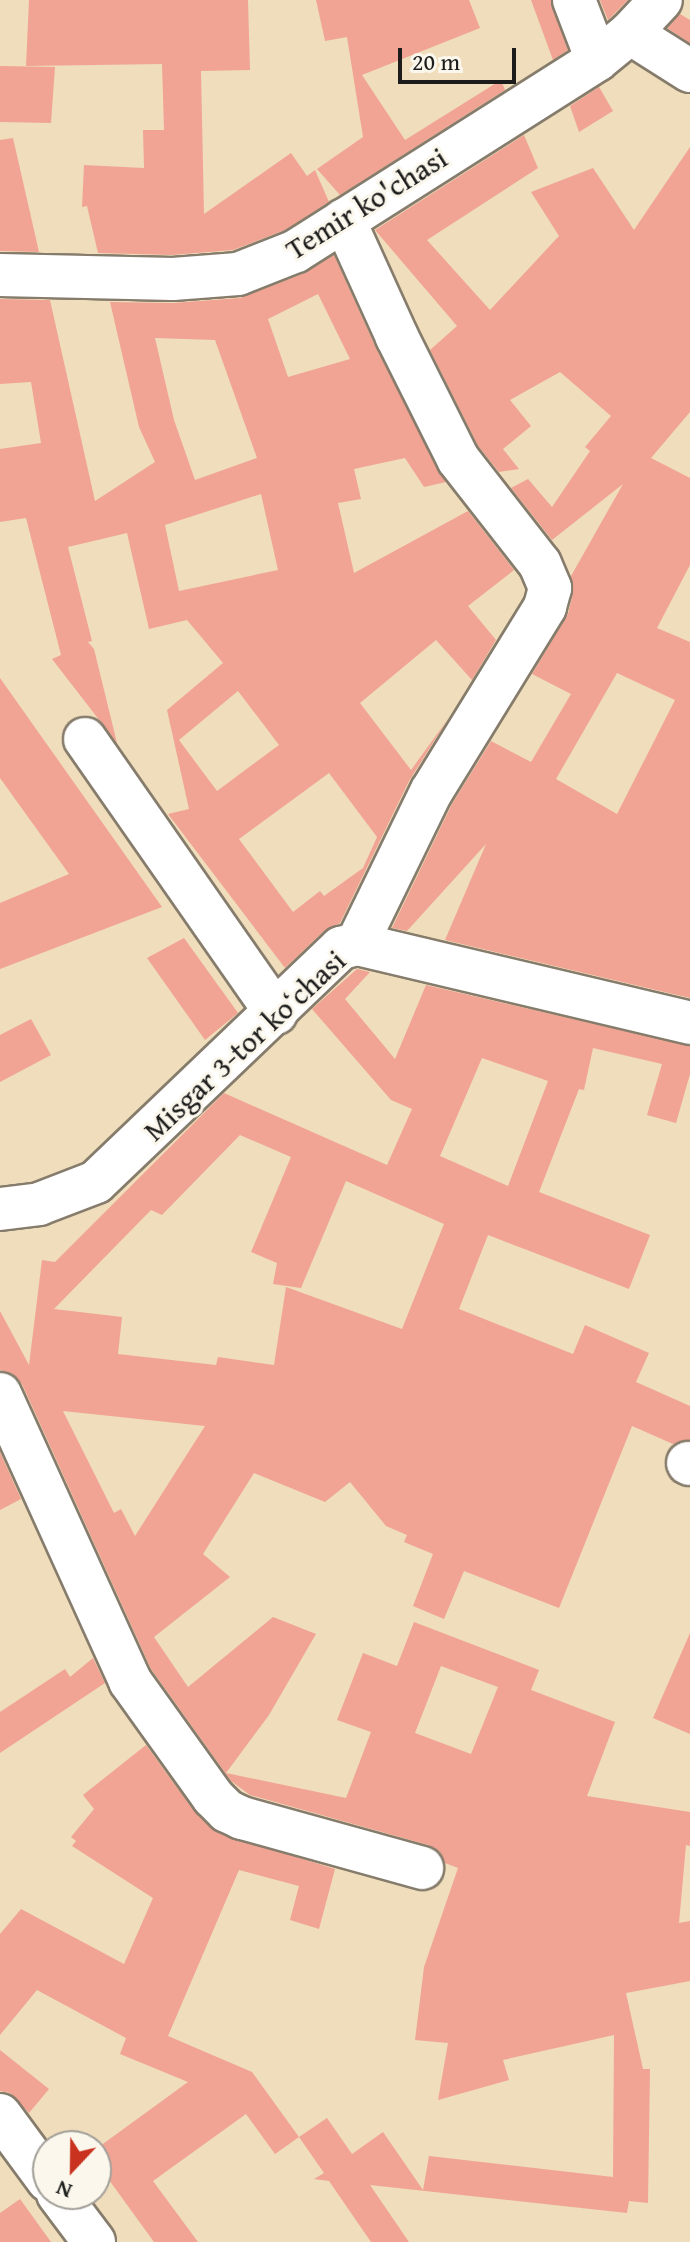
<!DOCTYPE html>
<html>
<head>
<meta charset="utf-8">
<style>
	body { margin:0 }
	#map { position:relative; width:690px; height:2242px; overflow:hidden; background:#efddbb; font-family:"Gentium Book Plus",serif }
	div>[style] { position:absolute }
	[style*='--x'] { left:calc(var(--x)*1px); top:calc(var(--y)*1px); width:calc(var(--w)*1px); rotate:calc(var(--a)*1deg) }
	.building>* { inset:0; background:#f1a493 }
	.roads { filter:drop-shadow(2px 0 #867c6c) drop-shadow(-2px 0 #867c6c) drop-shadow(0 2px #867c6c) drop-shadow(0 -2px #867c6c) }
	.minor>* { height:42px; margin:-21px; padding:0 21px; transform-origin:21px; border-radius:21px; background:#fff }
	span { translate:-50% -50%; white-space:nowrap; text-align:center; line-height:1.15; -webkit-text-stroke:6px #fbf7ec; paint-order:stroke }
	.street-label { font-size:30px; color:#1c1c1c }
	.north { position:absolute; left:32px; top:2130px; width:80px; height:80px; box-sizing:border-box; background:#fbf7ec; border:2px solid #a29f99; border-radius:50%; rotate:202deg; font-size:22px; font-weight:700; line-height:32px; text-align:center; color:#1c1c1c }
	.north::after { content:''; display:block; margin:auto; width:28px; height:36px; background:#c8321e; clip-path:polygon(50% 0,100% 100%,50% 72%,0 100%) }
	.scale { position:absolute; left:398px; top:48px; width:118px; height:36px; box-sizing:border-box; border:4px solid #1c1c1c; border-top:0; padding-left:10px; font-size:24px; line-height:28px; white-space:nowrap; color:#1c1c1c; -webkit-text-stroke:6px #fbf7ec; paint-order:stroke }
</style>
</head>
<body>
<div id="map">
	<div class="building">
		<i style="clip-path:polygon(29px 0,248px 0,250px 70px,201px 71px,204px 214px,291px 153px,307px 176px,315px 170px,329px 202px,285px 230px,233px 250px,172px 255px,98px 253px,87px 206px,82px 207px,84px 165px,144px 168px,143px 130px,164px 130px,162px 64px,26px 66px)"></i>
		<i style="clip-path:polygon(316px 0,469px 0,480px 28px,362px 75px,405px 140px,501px 80px,505px 90px,340px 195px,317px 169px,363px 137px,347px 37px,325px 41px)"></i>
		<i style="clip-path:polygon(531px 0,551px 0,568px 50px,553px 60px)"></i>
		<i style="clip-path:polygon(600px 0,628px 0,608px 20px)"></i>
		<i style="clip-path:polygon(680px 14px,690px 20px,690px 43px,667px 28px)"></i>
		<i style="clip-path:polygon(0 66px,55px 67px,51px 123px,0 122px)"></i>
		<i style="clip-path:polygon(599px 87px,613px 111px,579px 132px,570px 106px)"></i>
		<i style="clip-path:polygon(evenodd,524px 135px,538px 168px,427px 240px,490px 310px,559px 236px,531px 192px,593px 168px,634px 230px,690px 147px,690px 412px,651px 458px,690px 478px,690px 565px,657px 628px,690px 642px,690px 998px,445px 940px,486px 844px,407px 931px,392px 928px,452px 804px,491px 741px,531px 762px,571px 694px,532px 674px,568px 614px,573px 593px,571px 576px,623px 484px,552px 540px,511px 488px,528px 479px,552px 507px,590px 451px,585px 447px,611px 416px,560px 372px,510px 400px,531px 426px,503px 449px,519px 469px,499px 472px,478px 446px,430px 350px,457px 326px,375px 230px,524px 135px,617px 673px,675px 700px,617px 814px,556px 779px,617px 673px)"></i>
		<i style="clip-path:polygon(13px 138px,39px 252px,0 251px,0 140px)"></i>
		<i style="clip-path:polygon(evenodd,334px 255px,376px 348px,446px 482px,424px 487px,405px 458px,354px 469px,361px 499px,338px 503px,354px 573px,468px 511px,514px 570px,468px 606px,496px 640px,472px 680px,436px 640px,360px 703px,411px 770px,448px 719px,409px 781px,340px 923px,324px 931px,285px 968px,168px 814px,189px 809px,167px 710px,223px 663px,187px 620px,149px 629px,127px 533px,68px 547px,92px 641px,88px 642px,94px 649px,117px 743px,52px 659px,61px 655px,26px 518px,0 522px,0 449px,41px 443px,31px 382px,0 384px,0 299px,50px 300px,95px 501px,155px 462px,139px 427px,110px 302px,173px 303px,240px 298px,305px 273px,334px 255px,318px 294px,350px 359px,288px 377px,268px 319px,318px 294px,334px 255px,155px 338px,215px 340px,257px 458px,195px 480px,174px 420px,155px 338px,334px 255px,261px 494px,278px 570px,179px 591px,165px 525px,261px 494px,334px 255px,238px 691px,279px 745px,217px 791px,179px 740px,238px 691px,334px 255px,329px 773px,377px 837px,363px 868px,324px 896px,320px 891px,293px 912px,239px 839px,329px 773px)"></i>
		<i style="clip-path:polygon(0 678px,162px 907px,0 969px,0 903px,69px 874px,0 778px)"></i>
		<i style="clip-path:polygon(184px 938px,238px 1013px,205px 1040px,147px 958px)"></i>
		<i style="clip-path:polygon(evenodd,357px 969px,370px 972px,345px 999px,395px 1059px,426px 985px,690px 1046px,690px 1074px,676px 1123px,647px 1115px,662px 1064px,593px 1048px,584px 1090px,579px 1089px,539px 1192px,650px 1235px,629px 1289px,488px 1235px,459px 1309px,573px 1354px,585px 1325px,649px 1353px,636px 1382px,690px 1406px,690px 1440px,673px 1444px,632px 1426px,559px 1608px,464px 1571px,444px 1619px,413px 1606px,433px 1554px,404px 1542px,407px 1535px,386px 1526px,350px 1482px,325px 1502px,254px 1473px,203px 1554px,230px 1577px,154px 1637px,188px 1687px,273px 1617px,316px 1634px,269px 1715px,226px 1773px,346px 1798px,371px 1732px,337px 1720px,363px 1653px,397px 1666px,414px 1622px,539px 1670px,531px 1690px,615px 1722px,587px 1796px,690px 1812px,690px 1846px,686px 1845px,679px 1923px,690px 1921px,690px 1981px,626px 1993px,643px 2069px,650px 2069px,648px 2203px,629px 2201px,627px 2213px,370px 2185px,409px 2242px,371px 2242px,329px 2181px,314px 2179px,324px 2173px,299px 2137px,327px 2118px,352px 2154px,383px 2132px,423px 2190px,429px 2156px,613px 2177px,614px 2035px,503px 2060px,509px 2080px,438px 2100px,448px 2043px,415px 2040px,424px 1967px,458px 1868px,445px 1863px,440px 1852px,428px 1845px,250px 1795px,231px 1781px,151px 1669px,22px 1384px,13px 1374px,0 1370px,0 1311px,29px 1365px,42px 1260px,55px 1262px,224px 1093px,387px 1165px,412px 1109px,391px 1100px,312px 1009px,357px 969px,482px 1058px,548px 1081px,508px 1186px,440px 1156px,482px 1058px,357px 969px,240px 1135px,291px 1157px,251px 1252px,277px 1263px,273px 1284px,301px 1288px,346px 1181px,444px 1224px,402px 1329px,286px 1287px,274px 1365px,218px 1357px,216px 1365px,118px 1354px,122px 1317px,54px 1309px,151px 1210px,162px 1215px,240px 1135px,357px 969px,63px 1411px,205px 1426px,135px 1536px,121px 1509px,114px 1513px,63px 1411px,357px 969px,441px 1666px,498px 1687px,471px 1754px,415px 1733px,441px 1666px)"></i>
		<i style="clip-path:polygon(31px 1019px,51px 1055px,0 1082px,0 1035px)"></i>
		<i style="clip-path:polygon(0 1452px,21px 1499px,0 1510px)"></i>
		<i style="clip-path:polygon(690px 1633px,690px 1734px,653px 1718px)"></i>
		<i style="clip-path:polygon(93px 1658px,105px 1683px,0 1753px,0 1712px,65px 1669px,70px 1677px)"></i>
		<i style="clip-path:polygon(146px 1745px,194px 1811px,216px 1832px,335px 1869px,319px 1929px,290px 1920px,299px 1886px,239px 1870px,168px 2036px,252px 2072px,299px 2137px,275px 2154px,246px 2114px,153px 2181px,198px 2242px,154px 2242px,96px 2162px,96px 2149px,188px 2082px,120px 2054px,126px 2038px,37px 1990px,0 2035px,0 1934px,21px 1909px,124px 1964px,153px 1898px,72px 1846px,76px 1841px,71px 1837px,94px 1809px,83px 1795px)"></i>
		<i style="clip-path:polygon(0 2050px,49px 2089px,29px 2113px,10px 2093px,0 2091px)"></i>
		<i style="clip-path:polygon(20px 2199px,51px 2242px,0 2242px,0 2213px)"></i>
	</div>
	<div class="roads">
		<div class="minor">
			<i style="--x:574;--y:0;--w:64;--a:69"></i>
			<i style="--x:630;--y:33;--w:45;--a:-46.8"></i>
			<i style="--x:344;--y:220;--w:128;--a:65.6"></i>
			<i style="--x:397;--y:337;--w:136;--a:63.4"></i>
			<i style="--x:458;--y:459;--w:133;--a:52"></i>
			<i style="--x:540;--y:564;--w:26;--a:67"></i>
			<i style="--x:550;--y:588;--w:20;--a:105"></i>
			<i style="--x:545;--y:607;--w:217;--a:121.6"></i>
			<i style="--x:431;--y:792;--w:169;--a:116"></i>
			<i style="--x:0;--y:275;--w:173;--a:1.3"></i>
			<i style="--x:173;--y:279;--w:65;--a:-4.4"></i>
			<i style="--x:238;--y:274;--w:62;--a:-21.6"></i>
			<i style="--x:296;--y:251;--w:356;--a:-32.4"></i>
			<i style="--x:597;--y:60;--w:43;--a:-39.3"></i>
			<i style="--x:630;--y:33;--w:71;--a:32.3"></i>
			<i style="--x:85;--y:739;--w:334;--a:55.1"></i>
			<i style="--x:0;--y:1209;--w:39;--a:-7"></i>
			<i style="--x:39;--y:1204;--w:61;--a:-21.1"></i>
			<i style="--x:96;--y:1182;--w:339;--a:-43.7"></i>
			<i style="--x:341;--y:948;--w:16;--a:-14"></i>
			<i style="--x:357;--y:944;--w:342;--a:13.3"></i>
			<i style="--x:0;--y:1394;--w:315;--a:65.6"></i>
			<i style="--x:130;--y:1681;--w:143;--a:54.4"></i>
			<i style="--x:213;--y:1797;--w:20;--a:45"></i>
			<i style="--x:227;--y:1811;--w:17;--a:25"></i>
			<i style="--x:242;--y:1818;--w:187;--a:15.5"></i>
			<i style="--x:688;--y:1463;--w:2;--a:27"></i>
			<i style="--x:0;--y:2115;--w:81;--a:53.6"></i>
			<i style="--x:58;--y:2194;--w:60;--a:53.1"></i>
		</div>
	</div>
	<div class="street-label">
		<span style="left:366px;top:203px;rotate:-32deg">Temir ko'chasi</span>
		<span style="left:244px;top:1045px;rotate:-43deg">Misgar 3-tor koʻchasi</span>
	</div>
	<div class="north">N</div>
	<div class="scale">20 m</div>
</div>
</body>
</html>
